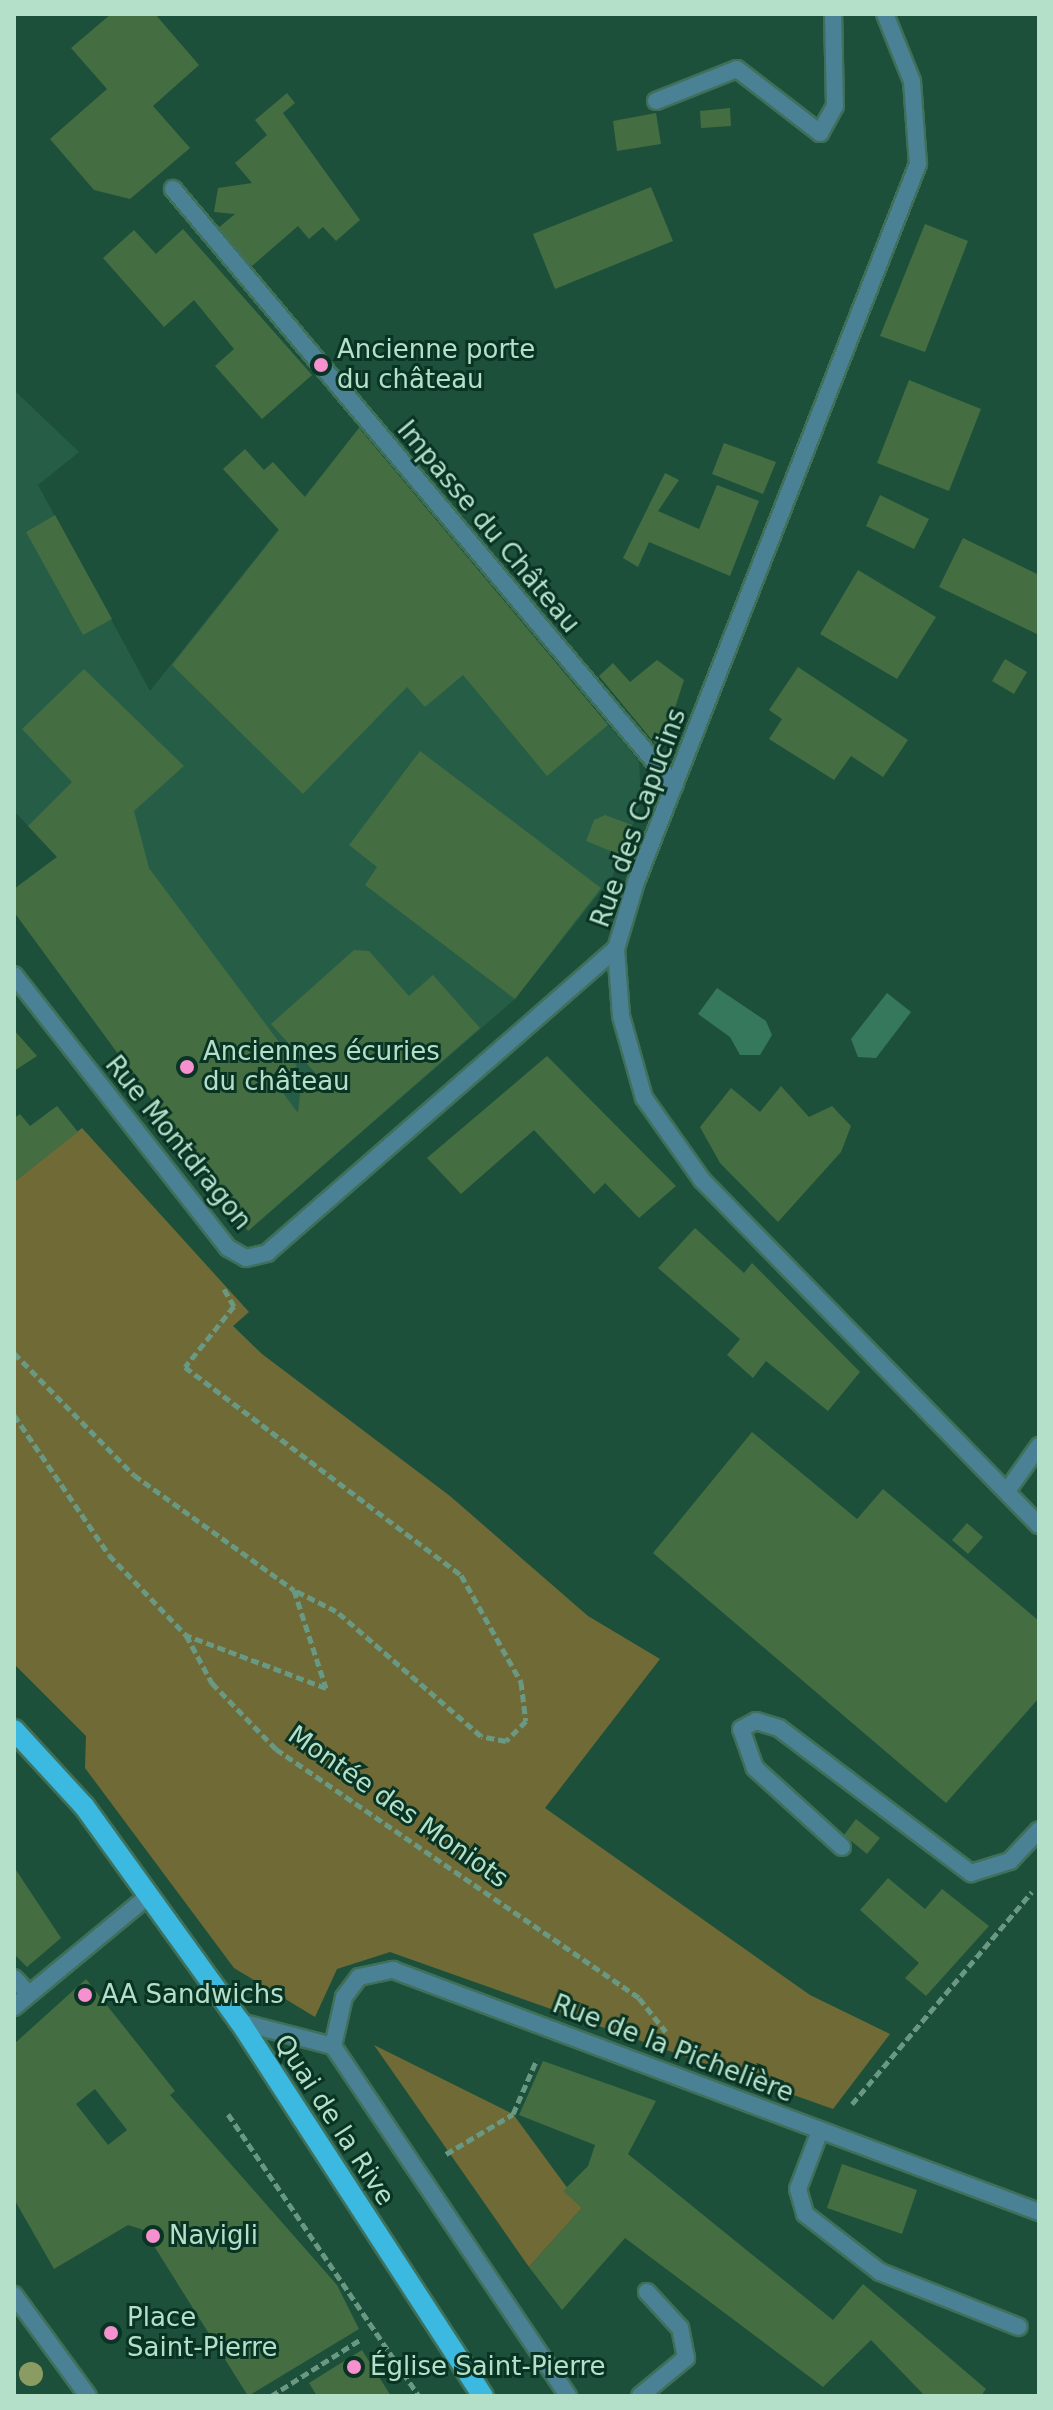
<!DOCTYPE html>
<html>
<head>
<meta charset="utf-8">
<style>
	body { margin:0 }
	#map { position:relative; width:1053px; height:2410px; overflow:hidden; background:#1d503b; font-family:"DejaVu Sans",sans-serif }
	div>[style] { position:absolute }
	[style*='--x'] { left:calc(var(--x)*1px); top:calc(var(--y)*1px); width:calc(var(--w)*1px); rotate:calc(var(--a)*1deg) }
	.built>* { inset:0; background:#255d46 }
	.green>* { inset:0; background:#706b36 }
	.water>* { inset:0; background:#36785c }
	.building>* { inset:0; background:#446d42 }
	.path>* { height:5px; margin-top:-2.5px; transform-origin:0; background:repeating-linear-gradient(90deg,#699883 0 8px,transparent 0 12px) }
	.roads { filter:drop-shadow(2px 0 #3e705a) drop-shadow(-2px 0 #3e705a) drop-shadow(0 2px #3e705a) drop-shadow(0 -2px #3e705a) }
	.service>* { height:16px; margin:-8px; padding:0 8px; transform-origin:8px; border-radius:8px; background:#4b8194 }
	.minor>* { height:16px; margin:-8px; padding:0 8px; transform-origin:8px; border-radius:8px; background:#4b8194 }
	.primary>* { height:20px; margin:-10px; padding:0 10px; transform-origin:10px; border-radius:10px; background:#3bb9e1 }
	.trees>* { width:24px; height:24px; margin:-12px; border-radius:50%; background:#8b9c62 }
	.dots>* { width:22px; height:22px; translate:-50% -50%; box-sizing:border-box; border:4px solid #093323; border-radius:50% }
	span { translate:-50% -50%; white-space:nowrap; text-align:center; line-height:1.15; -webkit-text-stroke:6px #093323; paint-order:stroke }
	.poi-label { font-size:26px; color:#b4e0ca }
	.left { translate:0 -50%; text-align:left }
	.street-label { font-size:26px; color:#b4e0ca }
	.frame { position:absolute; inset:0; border:16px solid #b4e0ca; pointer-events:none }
</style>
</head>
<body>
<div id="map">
	<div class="built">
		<i style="clip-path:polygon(14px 390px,79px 452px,38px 485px,150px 691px,359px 428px,639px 761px,641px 804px,612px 877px,515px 999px,248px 1231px,14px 912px,14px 889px,57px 857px,14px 811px)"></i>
	</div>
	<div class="green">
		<i style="clip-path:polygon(82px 1128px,249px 1312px,233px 1326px,262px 1354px,450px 1496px,588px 1616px,660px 1659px,545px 1808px,810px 1995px,890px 2034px,833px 2109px,390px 1952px,337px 1969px,315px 2017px,234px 1968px,85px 1768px,86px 1736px,14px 1664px,14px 1182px)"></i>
		<i style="clip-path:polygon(374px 2045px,513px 2114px,582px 2208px,529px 2267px)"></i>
	</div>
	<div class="water">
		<i style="clip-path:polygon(717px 988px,766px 1021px,772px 1035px,760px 1055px,740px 1055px,730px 1037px,698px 1014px)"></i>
		<i style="clip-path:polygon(887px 993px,911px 1012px,876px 1058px,858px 1057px,851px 1039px)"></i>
	</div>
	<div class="building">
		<i style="clip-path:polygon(111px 14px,155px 14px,199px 65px,153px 106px,190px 148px,130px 199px,94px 190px,50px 139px,107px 89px,71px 48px)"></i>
		<i style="clip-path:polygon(287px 93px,295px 103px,283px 113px,360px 220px,336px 241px,323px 227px,309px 239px,298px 226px,252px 266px,217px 229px,235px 214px,214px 212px,218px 188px,252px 183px,235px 163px,267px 135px,255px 120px)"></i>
		<i style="clip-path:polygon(730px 108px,731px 126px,701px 128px,700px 111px)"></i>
		<i style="clip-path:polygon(656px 113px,661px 144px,617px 151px,613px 121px)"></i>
		<i style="clip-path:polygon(651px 187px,673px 241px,555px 289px,533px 234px)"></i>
		<i style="clip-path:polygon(925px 224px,968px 241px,925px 352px,880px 336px)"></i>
		<i style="clip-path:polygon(183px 229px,312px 375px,262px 419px,215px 366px,234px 349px,194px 300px,164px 327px,103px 258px,134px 230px,156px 254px)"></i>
		<i style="clip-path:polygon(909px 380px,981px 409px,949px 491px,877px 463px)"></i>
		<i style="clip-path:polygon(359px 428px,608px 725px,547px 776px,463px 675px,425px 707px,407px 687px,303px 794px,172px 665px,279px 530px,223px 469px,245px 449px,264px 470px,273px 462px,305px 497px)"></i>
		<i style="clip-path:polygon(724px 443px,776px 462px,763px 494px,712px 474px)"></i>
		<i style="clip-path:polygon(665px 473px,679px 480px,658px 511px,699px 529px,717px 485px,759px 501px,730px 576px,649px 542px,638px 567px,623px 558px)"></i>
		<i style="clip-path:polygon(880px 495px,929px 519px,914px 549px,866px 526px)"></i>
		<i style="clip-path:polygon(55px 515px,112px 619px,83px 635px,26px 532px)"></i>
		<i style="clip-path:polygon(963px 538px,1039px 575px,1039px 635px,939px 587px)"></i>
		<i style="clip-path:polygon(858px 570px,936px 617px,897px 679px,820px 634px)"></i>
		<i style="clip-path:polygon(1005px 659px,1027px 672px,1014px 694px,992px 681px)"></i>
		<i style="clip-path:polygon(657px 660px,684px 680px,661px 751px,599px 676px,613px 663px,630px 682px)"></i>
		<i style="clip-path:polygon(798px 667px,908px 740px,883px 777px,851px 756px,834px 780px,769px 739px,782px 719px,769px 710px)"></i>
		<i style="clip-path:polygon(84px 669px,184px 766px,134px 811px,149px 868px,297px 1066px,275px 1082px,298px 1113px,300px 1093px,318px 1076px,271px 1024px,354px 950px,369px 951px,409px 996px,433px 975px,480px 1028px,248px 1231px,14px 912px,14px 889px,57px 857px,28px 826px,72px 782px,22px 729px)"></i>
		<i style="clip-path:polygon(420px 751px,601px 888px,515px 999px,365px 885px,377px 867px,349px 845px)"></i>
		<i style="clip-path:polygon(605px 815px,632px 825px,620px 855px,586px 841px,594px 820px)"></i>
		<i style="clip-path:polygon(14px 1030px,37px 1056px,14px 1071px)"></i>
		<i style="clip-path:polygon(547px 1056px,676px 1186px,639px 1218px,605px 1183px,594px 1194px,534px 1130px,461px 1194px,427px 1158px)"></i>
		<i style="clip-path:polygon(781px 1086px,809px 1117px,832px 1106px,851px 1126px,841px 1152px,778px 1222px,720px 1163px,700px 1127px,731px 1088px,760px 1112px)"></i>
		<i style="clip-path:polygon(57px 1106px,78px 1132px,14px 1182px,14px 1118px,20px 1114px,30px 1126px)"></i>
		<i style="clip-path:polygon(695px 1228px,744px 1273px,752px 1263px,860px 1372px,828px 1411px,766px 1361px,753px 1378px,727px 1355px,740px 1339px,658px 1268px)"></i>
		<i style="clip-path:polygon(752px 1432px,857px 1519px,883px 1489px,1039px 1621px,1039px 1698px,946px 1803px,653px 1553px)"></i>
		<i style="clip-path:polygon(967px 1523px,983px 1537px,968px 1554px,952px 1540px)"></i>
		<i style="clip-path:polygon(856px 1819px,880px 1838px,867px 1854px,844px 1835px)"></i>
		<i style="clip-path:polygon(14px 1867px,61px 1938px,27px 1967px,14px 1954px)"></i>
		<i style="clip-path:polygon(888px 1878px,925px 1909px,942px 1889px,989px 1926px,926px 1996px,905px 1978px,919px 1963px,860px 1910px)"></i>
		<i style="clip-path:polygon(evenodd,86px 1979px,175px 2091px,170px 2095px,337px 2285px,359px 2329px,248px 2396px,144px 2230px,128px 2225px,54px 2269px,14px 2199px,14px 2044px,86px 1979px,95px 2089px,127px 2130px,108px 2145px,76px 2104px,95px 2089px)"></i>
		<i style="clip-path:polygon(543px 2061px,656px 2101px,628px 2154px,833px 2320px,863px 2284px,986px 2389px,981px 2396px,925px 2396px,871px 2340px,823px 2387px,625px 2238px,562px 2310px,529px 2267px,582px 2208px,563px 2191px,588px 2166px,595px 2145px,519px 2115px)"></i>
		<i style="clip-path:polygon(842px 2164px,917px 2190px,902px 2234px,827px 2208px)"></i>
		<i style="clip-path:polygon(362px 2350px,391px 2396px,317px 2396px,309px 2383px)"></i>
	</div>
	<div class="path">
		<i style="--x:224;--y:1289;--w:20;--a:60"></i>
		<i style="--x:234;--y:1306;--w:78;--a:128.8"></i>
		<i style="--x:185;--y:1367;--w:346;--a:37"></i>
		<i style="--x:461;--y:1575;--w:123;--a:60.7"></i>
		<i style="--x:521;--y:1682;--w:39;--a:83"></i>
		<i style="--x:526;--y:1721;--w:28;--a:135"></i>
		<i style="--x:506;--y:1741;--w:25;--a:-169"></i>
		<i style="--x:481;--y:1736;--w:191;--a:-139.2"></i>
		<i style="--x:336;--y:1611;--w:47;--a:-153.4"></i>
		<i style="--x:294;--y:1590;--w:103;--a:71.9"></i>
		<i style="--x:326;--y:1688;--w:150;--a:-159.3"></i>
		<i style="--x:186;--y:1635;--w:55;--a:61.6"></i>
		<i style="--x:212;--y:1683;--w:92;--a:45.9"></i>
		<i style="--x:276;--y:1749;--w:440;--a:34.4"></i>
		<i style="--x:639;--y:1998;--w:43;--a:51.5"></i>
		<i style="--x:14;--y:1353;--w:171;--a:45.5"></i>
		<i style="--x:134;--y:1475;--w:197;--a:35.7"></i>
		<i style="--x:14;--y:1415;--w:169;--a:55.8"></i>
		<i style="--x:109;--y:1555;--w:111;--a:46.1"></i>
		<i style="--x:852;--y:2104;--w:278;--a:-49.7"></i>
		<i style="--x:228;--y:2114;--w:341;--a:55.9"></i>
		<i style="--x:446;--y:2154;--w:78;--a:-30.8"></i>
		<i style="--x:513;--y:2114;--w:60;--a:-66.4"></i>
		<i style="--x:271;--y:2396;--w:107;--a:-32.3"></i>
	</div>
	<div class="roads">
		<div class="service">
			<i style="--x:656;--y:101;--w:87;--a:-21.6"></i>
			<i style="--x:737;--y:69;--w:105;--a:37.6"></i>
			<i style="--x:820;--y:133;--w:31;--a:-61"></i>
			<i style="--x:835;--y:106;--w:92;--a:-91.2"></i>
			<i style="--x:173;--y:189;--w:779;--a:49.95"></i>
			<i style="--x:1007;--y:1491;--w:55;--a:-54.6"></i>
			<i style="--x:842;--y:1847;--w:118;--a:-137.8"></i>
			<i style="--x:755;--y:1768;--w:41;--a:-109.7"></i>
			<i style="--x:741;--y:1729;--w:17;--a:-28"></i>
			<i style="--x:756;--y:1721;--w:24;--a:17"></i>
			<i style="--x:779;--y:1728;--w:241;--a:37.1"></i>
			<i style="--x:971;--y:1873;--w:41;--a:-17.1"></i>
			<i style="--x:1010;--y:1861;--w:42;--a:-46.9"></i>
			<i style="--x:14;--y:1978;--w:22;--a:47"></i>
			<i style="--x:14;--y:2007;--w:174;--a:-39.6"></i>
			<i style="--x:820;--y:2131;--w:62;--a:110.8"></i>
			<i style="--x:798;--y:2189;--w:26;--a:74"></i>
			<i style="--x:805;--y:2214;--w:95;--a:37.7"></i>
			<i style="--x:880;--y:2272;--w:149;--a:21.6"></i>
			<i style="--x:640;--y:2396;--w:60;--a:-39.6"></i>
			<i style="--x:686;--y:2358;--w:31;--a:-101"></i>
			<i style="--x:680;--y:2328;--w:49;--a:-132.5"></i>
		</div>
		<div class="minor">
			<i style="--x:885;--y:14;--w:72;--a:68.1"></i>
			<i style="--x:912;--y:81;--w:83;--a:85.9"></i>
			<i style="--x:918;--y:164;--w:771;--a:111.44"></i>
			<i style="--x:636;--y:882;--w:70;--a:106.6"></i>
			<i style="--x:616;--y:949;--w:67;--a:85.7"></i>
			<i style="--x:621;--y:1016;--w:85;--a:74.3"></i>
			<i style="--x:644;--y:1098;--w:100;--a:54.7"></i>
			<i style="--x:702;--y:1180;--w:482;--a:45.7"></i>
			<i style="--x:14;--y:975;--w:347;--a:51.9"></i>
			<i style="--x:228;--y:1248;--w:21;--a:29"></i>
			<i style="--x:246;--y:1258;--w:22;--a:-13"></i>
			<i style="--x:267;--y:1253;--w:463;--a:-41.1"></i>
			<i style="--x:240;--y:2022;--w:96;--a:14.5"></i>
			<i style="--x:333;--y:2046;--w:422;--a:56.1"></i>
			<i style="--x:333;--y:2046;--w:50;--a:-77.3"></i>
			<i style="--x:344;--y:1997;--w:25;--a:-53"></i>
			<i style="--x:359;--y:1977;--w:35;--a:-12"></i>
			<i style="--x:393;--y:1970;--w:690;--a:20.54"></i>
			<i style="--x:14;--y:2295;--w:125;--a:53.8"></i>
		</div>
		<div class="primary">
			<i style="--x:14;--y:1730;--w:103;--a:47.4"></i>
			<i style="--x:84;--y:1806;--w:266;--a:54.2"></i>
			<i style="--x:240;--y:2022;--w:446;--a:57"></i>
		</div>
	</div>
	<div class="trees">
		<i style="left:31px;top:2374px"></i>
	</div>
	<div class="dots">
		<i style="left:321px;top:365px;background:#f690cf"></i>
		<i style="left:187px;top:1067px;background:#f690cf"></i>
		<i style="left:85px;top:1995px;background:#f690cf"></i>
		<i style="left:153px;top:2236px;background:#f690cf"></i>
		<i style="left:111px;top:2333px;background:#f690cf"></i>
		<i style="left:354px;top:2367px;background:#f690cf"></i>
	</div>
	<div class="poi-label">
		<span class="left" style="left:337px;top:365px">Ancienne porte<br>du château</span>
		<span class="left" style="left:203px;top:1067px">Anciennes écuries<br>du château</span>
		<span class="left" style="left:101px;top:1995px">AA Sandwichs</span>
		<span class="left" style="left:169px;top:2236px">Navigli</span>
		<span class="left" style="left:127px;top:2333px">Place<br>Saint-Pierre</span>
		<span class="left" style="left:370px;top:2367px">Église Saint-Pierre</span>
	</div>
	<div class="street-label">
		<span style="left:488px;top:527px;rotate:50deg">Impasse du Château</span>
		<span style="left:639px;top:818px;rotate:-70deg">Rue des Capucins</span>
		<span style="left:178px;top:1143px;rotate:51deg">Rue Montdragon</span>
		<span style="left:398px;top:1807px;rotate:35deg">Montée des Moniots</span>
		<span style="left:673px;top:2049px;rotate:21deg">Rue de la Pichelière</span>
		<span style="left:334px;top:2120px;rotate:57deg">Quai de la Rive</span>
	</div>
	<div class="frame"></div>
</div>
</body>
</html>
